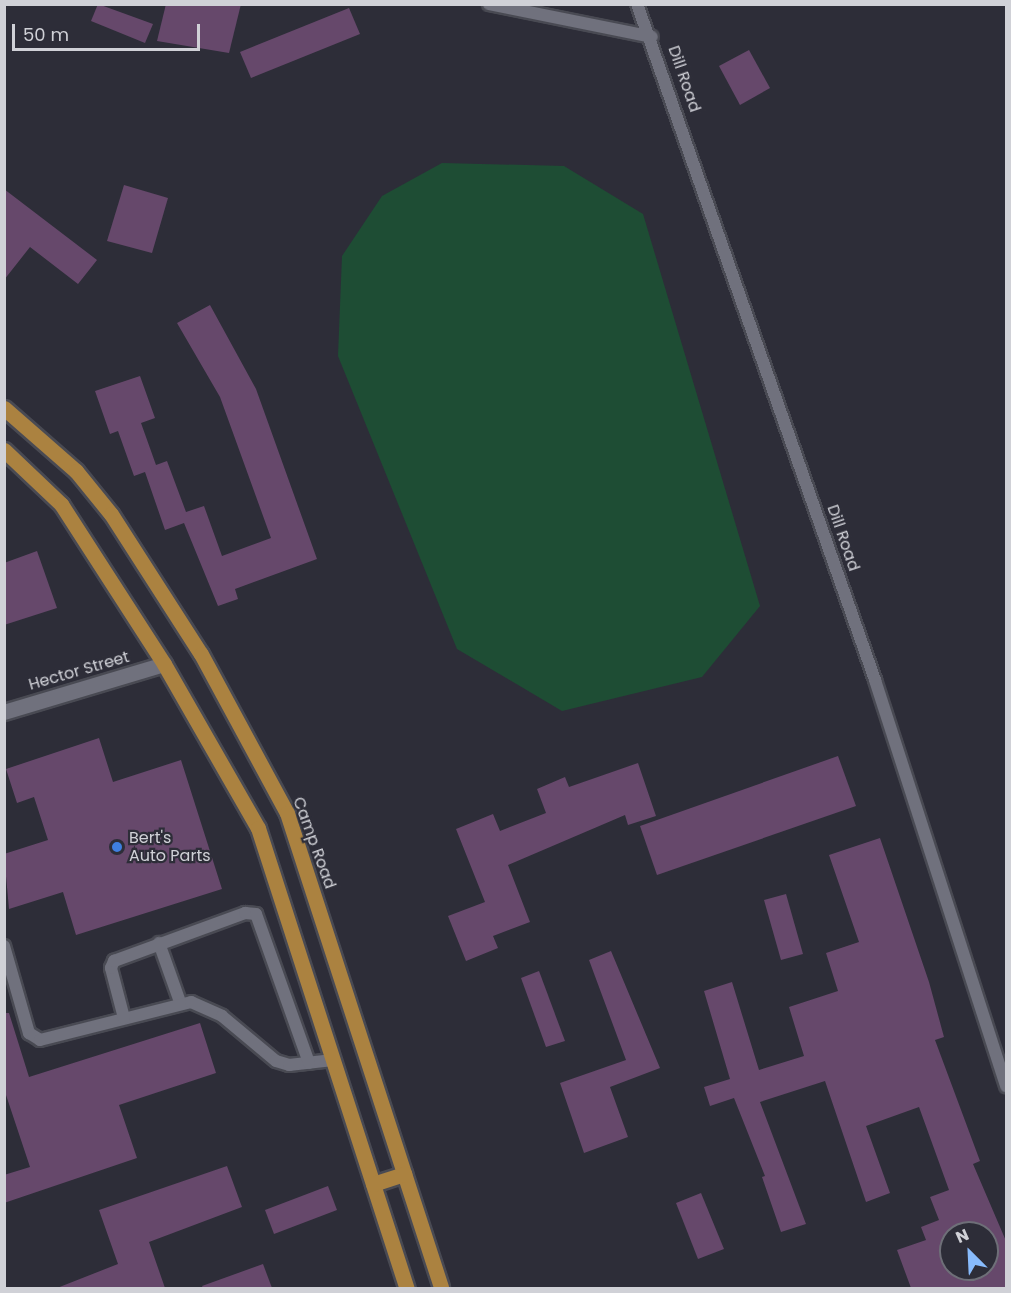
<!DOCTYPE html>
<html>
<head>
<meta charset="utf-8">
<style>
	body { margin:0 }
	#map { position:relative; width:1011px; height:1293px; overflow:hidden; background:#2d2d38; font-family:Poppins,sans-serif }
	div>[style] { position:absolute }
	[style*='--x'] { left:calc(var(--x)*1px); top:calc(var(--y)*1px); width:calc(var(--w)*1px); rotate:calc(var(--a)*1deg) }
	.green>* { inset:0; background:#1e4d34 }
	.building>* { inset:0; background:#66486b }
	.roads { filter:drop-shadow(2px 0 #494a53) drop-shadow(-2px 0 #494a53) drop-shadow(0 2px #494a53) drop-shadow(0 -2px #494a53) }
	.lane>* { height:12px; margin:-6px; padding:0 6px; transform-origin:6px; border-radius:6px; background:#70717d }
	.street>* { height:15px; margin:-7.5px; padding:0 7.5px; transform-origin:7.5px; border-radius:7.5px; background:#70717d }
	.primary>* { height:15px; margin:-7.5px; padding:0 7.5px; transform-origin:7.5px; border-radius:7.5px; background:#ab8240 }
	.dots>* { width:16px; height:16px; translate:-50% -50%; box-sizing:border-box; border:3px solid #2d2d38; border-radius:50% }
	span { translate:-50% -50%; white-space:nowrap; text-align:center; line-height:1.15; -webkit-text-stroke:4.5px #2d2d38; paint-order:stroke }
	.street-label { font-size:16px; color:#d0d1d7 }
	.poi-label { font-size:16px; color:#d0d1d7 }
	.left { translate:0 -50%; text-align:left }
	.frame { position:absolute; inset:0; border:6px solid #d0d1d7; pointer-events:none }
	.north { position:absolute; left:939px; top:1221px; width:60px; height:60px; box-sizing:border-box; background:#2d2d38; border:2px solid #6e6f78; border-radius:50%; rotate:336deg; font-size:16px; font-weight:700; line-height:24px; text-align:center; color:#d0d1d7 }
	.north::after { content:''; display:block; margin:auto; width:21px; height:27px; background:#88bbfc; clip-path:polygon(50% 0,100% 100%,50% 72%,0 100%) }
	.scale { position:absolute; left:12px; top:24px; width:188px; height:27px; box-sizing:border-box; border:3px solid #d0d1d7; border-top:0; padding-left:8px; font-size:18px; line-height:21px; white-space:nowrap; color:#d0d1d7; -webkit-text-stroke:4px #2d2d38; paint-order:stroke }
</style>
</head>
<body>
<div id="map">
	<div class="green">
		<i style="clip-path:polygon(442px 163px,564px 166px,643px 214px,760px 606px,702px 677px,562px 711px,457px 649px,338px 356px,342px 256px,382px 196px)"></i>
	</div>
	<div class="building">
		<i style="clip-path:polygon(98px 4px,153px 24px,145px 43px,91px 21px)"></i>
		<i style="clip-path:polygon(166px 4px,241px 4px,229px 53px,157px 41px)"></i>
		<i style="clip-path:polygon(349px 8px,360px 34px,251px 78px,240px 52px)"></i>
		<i style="clip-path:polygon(749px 50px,770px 88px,740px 105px,719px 66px)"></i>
		<i style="clip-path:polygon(124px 185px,168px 198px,152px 253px,107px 241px)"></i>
		<i style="clip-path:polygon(4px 189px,97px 260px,78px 284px,30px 247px,4px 280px)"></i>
		<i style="clip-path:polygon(210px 305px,256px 389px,317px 559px,235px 589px,238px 599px,218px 606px,184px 523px,165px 530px,145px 472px,134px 476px,118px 431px,110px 434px,95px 391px,140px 376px,155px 418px,141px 423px,156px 465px,167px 461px,186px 512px,204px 506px,222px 556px,271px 538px,220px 397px,177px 323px)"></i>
		<i style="clip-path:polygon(37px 551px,57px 608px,4px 625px,4px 563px)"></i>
		<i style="clip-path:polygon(99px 738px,113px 782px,181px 760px,222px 889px,76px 935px,63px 892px,9px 909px,4px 854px,48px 840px,34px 797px,17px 803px,6px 769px)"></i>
		<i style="clip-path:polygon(838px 756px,856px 806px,657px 875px,640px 826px)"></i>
		<i style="clip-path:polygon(638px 763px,656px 816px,628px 825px,625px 815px,508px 865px,530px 922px,493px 936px,498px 948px,466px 961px,448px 916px,485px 902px,456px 829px,493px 814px,500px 831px,546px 813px,537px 789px,565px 777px,569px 787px)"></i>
		<i style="clip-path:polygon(evenodd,880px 838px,929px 982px,944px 1037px,935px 1040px,980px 1161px,973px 1164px,1006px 1241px,1006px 1288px,911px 1288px,897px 1250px,926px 1240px,921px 1227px,939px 1220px,930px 1197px,949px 1190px,919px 1107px,866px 1126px,890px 1193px,866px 1202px,825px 1081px,760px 1102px,806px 1224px,781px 1232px,762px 1177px,765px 1176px,734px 1098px,710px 1106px,704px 1087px,730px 1079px,704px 991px,732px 982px,759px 1070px,804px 1056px,789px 1007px,838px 991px,826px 953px,859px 942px,829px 855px,880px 838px,951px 1233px,987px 1233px,987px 1269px,951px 1269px,951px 1233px)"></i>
		<i style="clip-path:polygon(786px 894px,803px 954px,781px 960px,764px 900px)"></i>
		<i style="clip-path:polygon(611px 951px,660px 1068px,610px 1087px,628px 1137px,584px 1153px,560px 1083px,626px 1060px,589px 960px)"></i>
		<i style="clip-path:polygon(539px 971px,565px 1041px,546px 1047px,521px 978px)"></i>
		<i style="clip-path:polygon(4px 1013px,9px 1013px,29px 1077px,200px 1023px,216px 1073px,119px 1105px,137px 1158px,4px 1203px,4px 1175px,30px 1167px,4px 1089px)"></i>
		<i style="clip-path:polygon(227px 1166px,242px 1207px,149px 1242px,165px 1288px,57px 1288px,118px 1264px,99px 1210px)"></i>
		<i style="clip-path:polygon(328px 1186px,337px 1210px,274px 1234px,265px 1210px)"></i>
		<i style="clip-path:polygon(701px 1193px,724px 1249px,698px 1259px,676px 1203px)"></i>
		<i style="clip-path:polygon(263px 1264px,272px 1288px,203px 1288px,202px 1286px)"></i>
	</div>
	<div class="roads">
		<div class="lane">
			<i style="--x:489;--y:4;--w:166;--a:11.4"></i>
			<i style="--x:637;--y:4;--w:717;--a:70.6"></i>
			<i style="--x:875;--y:680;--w:427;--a:72.1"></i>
			<i style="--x:159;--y:943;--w:63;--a:70.4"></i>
			<i style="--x:4;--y:946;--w:91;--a:74"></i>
			<i style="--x:29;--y:1033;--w:13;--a:32"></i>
			<i style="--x:40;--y:1040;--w:156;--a:-14.1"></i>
			<i style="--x:191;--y:1002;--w:34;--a:24"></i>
			<i style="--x:222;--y:1016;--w:70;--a:39.8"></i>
			<i style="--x:276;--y:1061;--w:14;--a:17"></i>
			<i style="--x:289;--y:1065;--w:44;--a:-6.5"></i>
			<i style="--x:124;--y:1018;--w:52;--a:-104.6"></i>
			<i style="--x:111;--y:968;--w:8;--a:-67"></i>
			<i style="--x:114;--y:961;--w:140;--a:-20.1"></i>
			<i style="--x:245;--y:913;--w:11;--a:5"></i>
			<i style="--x:256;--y:914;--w:158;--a:70.4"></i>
		</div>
		<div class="street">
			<i style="--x:4;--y:712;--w:167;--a:-16.7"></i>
		</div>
		<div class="primary">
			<i style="--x:4;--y:408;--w:96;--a:41.2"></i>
			<i style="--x:76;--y:471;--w:55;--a:50.9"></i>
			<i style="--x:111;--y:514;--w:166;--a:57.3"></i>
			<i style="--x:201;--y:654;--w:181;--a:61.6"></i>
			<i style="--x:287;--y:813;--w:499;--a:72"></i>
			<i style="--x:4;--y:450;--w:79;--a:43.5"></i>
			<i style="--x:61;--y:504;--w:190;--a:57.2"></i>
			<i style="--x:164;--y:664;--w:189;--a:60.2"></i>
			<i style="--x:258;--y:828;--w:484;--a:72.1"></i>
			<i style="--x:373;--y:1184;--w:33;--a:-18"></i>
		</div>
	</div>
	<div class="dots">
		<i style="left:117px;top:847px;background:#3f7fe0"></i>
	</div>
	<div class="street-label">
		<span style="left:684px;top:79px;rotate:71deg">Dill Road</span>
		<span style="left:843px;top:538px;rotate:71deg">Dill Road</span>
		<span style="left:79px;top:671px;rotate:-16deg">Hector Street</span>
		<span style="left:314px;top:843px;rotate:70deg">Camp Road</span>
	</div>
	<div class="poi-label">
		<span class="left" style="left:129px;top:847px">Bert's<br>Auto Parts</span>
	</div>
	<div class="frame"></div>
	<div class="north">N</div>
	<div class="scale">50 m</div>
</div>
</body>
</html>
